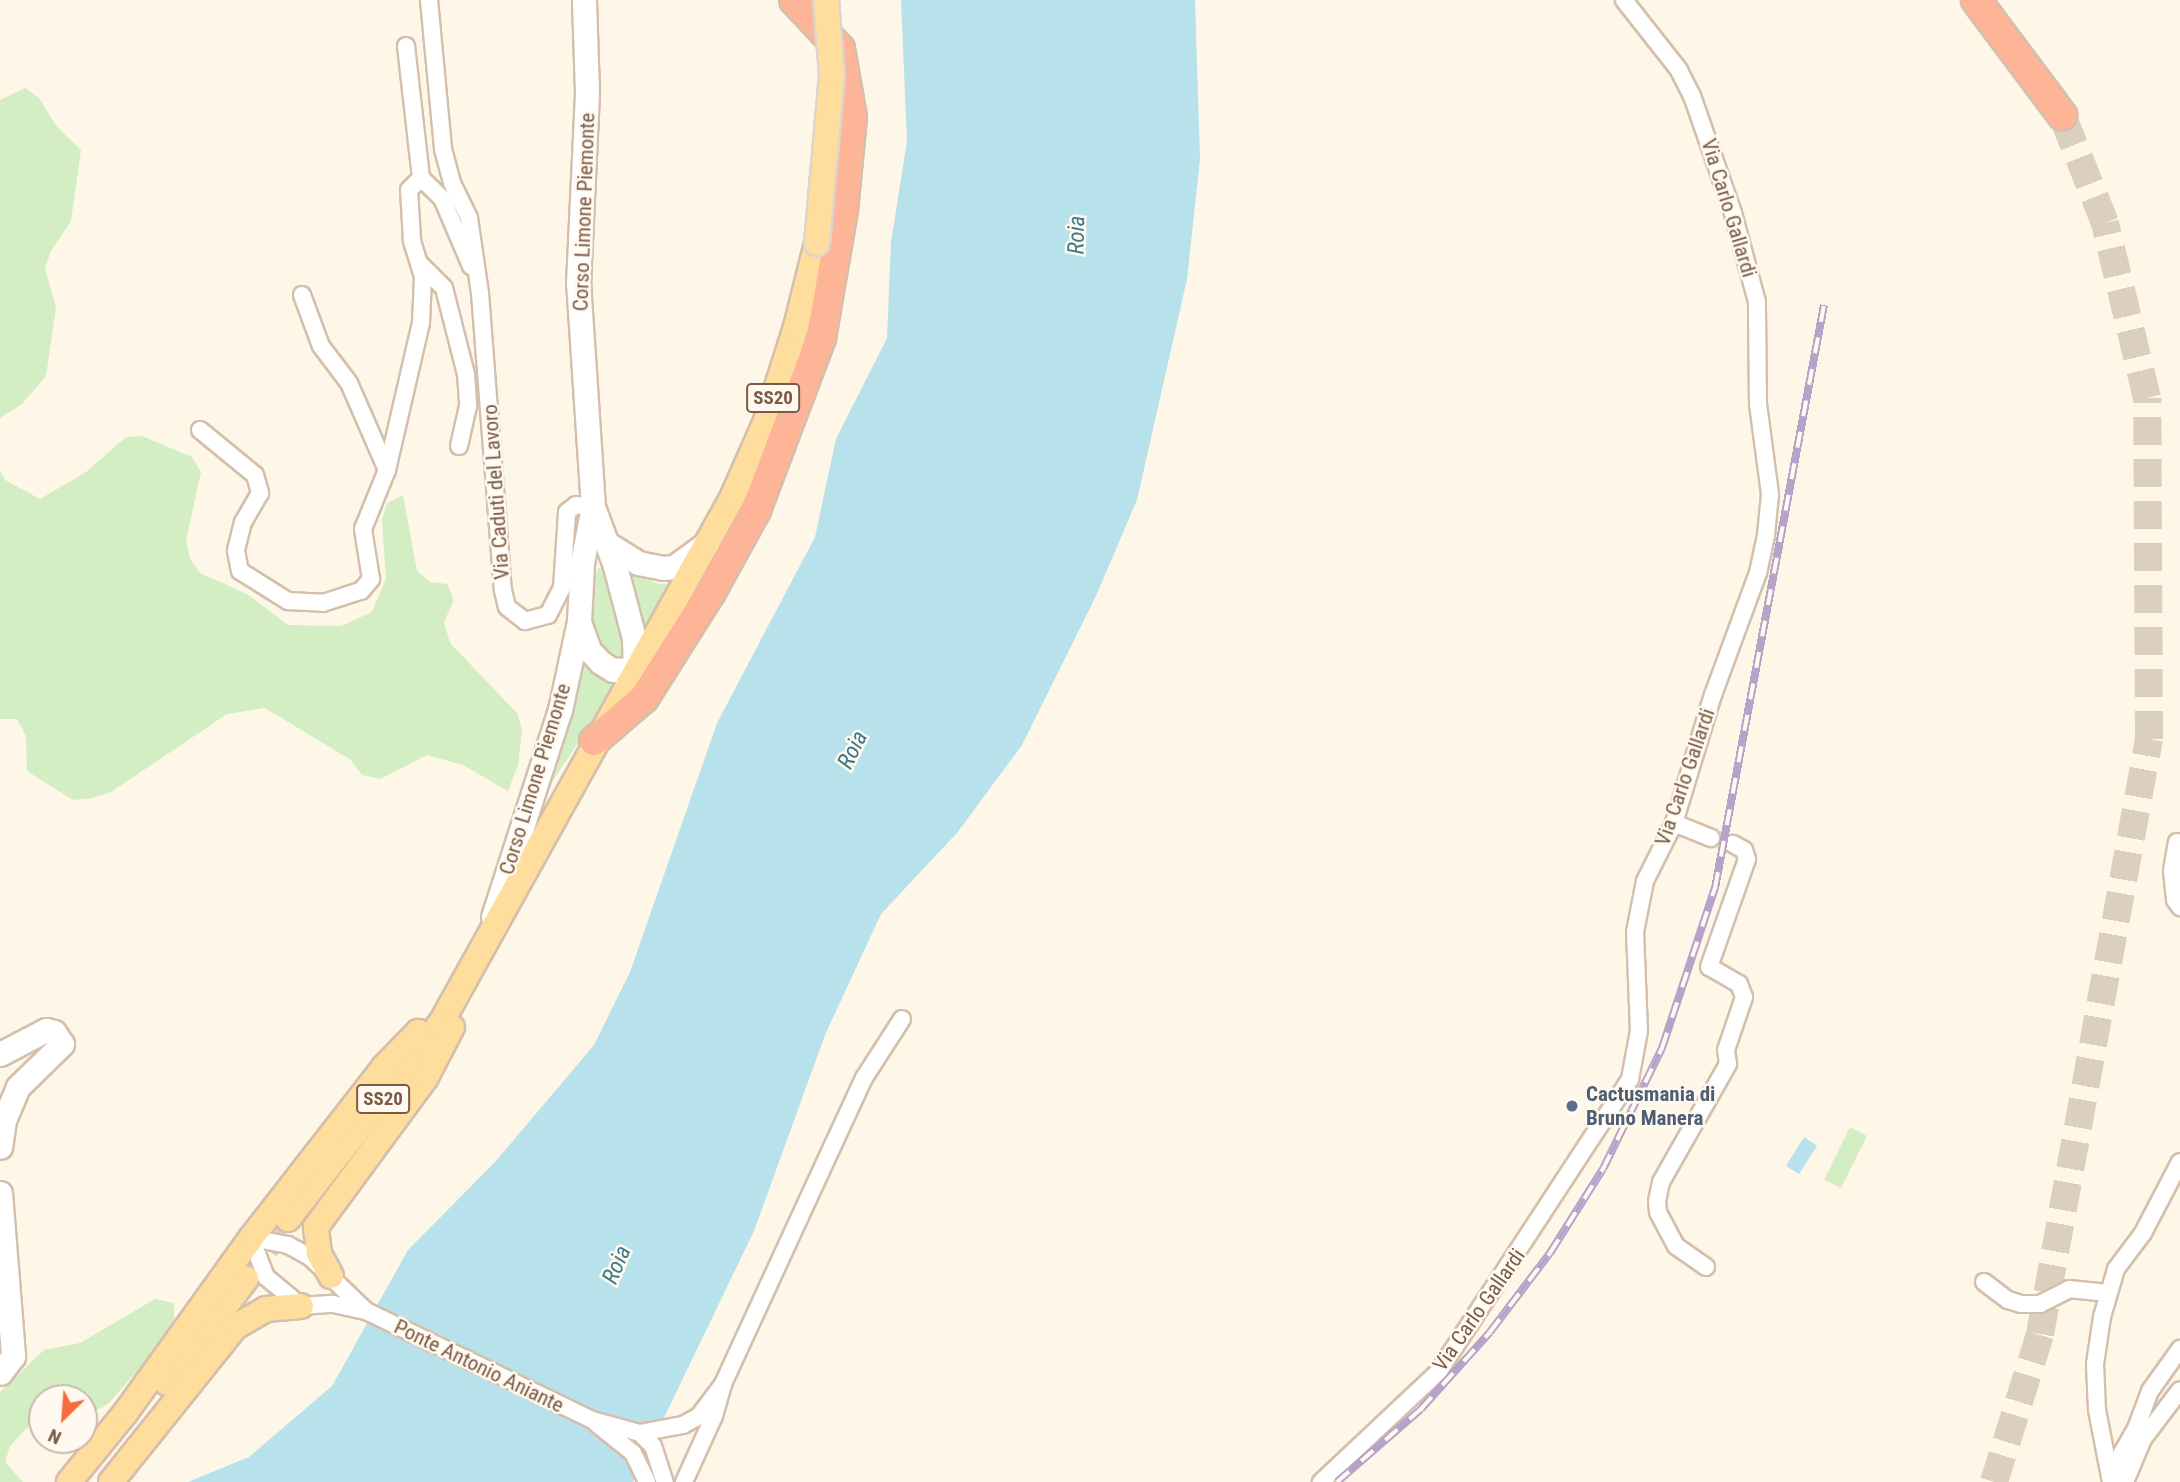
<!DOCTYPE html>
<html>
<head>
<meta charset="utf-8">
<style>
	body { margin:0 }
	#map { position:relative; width:2180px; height:1482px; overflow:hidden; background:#fef6e6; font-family:"Roboto Condensed",sans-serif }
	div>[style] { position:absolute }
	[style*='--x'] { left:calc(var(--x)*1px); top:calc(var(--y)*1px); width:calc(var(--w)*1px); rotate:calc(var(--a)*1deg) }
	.green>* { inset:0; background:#d3eec3 }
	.water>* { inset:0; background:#b8e2eb }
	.primary-tunnel>* { height:24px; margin-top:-12px; transform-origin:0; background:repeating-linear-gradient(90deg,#ddcfbe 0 24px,transparent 0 36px) }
	.motorway-tunnel>* { height:28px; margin-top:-14px; transform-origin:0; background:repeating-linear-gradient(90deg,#ddcfbe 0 28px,transparent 0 42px) }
	.roads { filter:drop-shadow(2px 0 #d4bfad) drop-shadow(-2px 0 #d4bfad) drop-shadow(0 2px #d4bfad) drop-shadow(0 -2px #d4bfad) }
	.minor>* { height:16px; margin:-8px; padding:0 8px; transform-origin:8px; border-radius:8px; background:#fff }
	.secondary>* { height:23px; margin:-11.5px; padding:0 11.5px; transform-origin:11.5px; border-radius:11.5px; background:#fff }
	.primary>* { height:24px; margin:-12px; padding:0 12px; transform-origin:12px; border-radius:12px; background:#ffdd9d }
	.motorway>* { height:28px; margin:-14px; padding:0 14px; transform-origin:14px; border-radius:14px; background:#feb597 }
	.rail>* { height:8px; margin-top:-4px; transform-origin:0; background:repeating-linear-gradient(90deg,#fff9ef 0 16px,#b9a2ca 0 32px); box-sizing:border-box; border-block:2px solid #b9a2ca }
	.bridges { filter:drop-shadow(2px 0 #ddd4cf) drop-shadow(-2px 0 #ddd4cf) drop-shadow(0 2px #ddd4cf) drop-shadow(0 -2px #ddd4cf) }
	.primary-bridge>* { height:24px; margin:-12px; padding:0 12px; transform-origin:12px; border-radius:12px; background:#ffdd9d }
	.dots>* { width:19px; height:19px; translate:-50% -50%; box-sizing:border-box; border:4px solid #fff9ef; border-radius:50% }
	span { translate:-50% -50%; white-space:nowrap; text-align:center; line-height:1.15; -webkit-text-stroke:5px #fff9ef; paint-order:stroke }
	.shield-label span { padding:2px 5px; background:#fff9ef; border:2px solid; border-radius:5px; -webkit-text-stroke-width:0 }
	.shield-label { font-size:19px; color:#7b5b48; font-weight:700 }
	.street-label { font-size:21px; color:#7b5b48 }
	.service-label { font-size:21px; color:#4e5e75; font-weight:700 }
	.left { translate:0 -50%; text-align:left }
	.water-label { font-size:23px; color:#3b7b89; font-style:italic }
	.north { position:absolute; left:28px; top:1384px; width:70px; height:70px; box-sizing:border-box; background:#fff9ef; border:2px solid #cabaac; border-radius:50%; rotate:205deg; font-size:19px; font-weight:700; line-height:28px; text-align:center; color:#7b5b48 }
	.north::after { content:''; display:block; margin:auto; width:24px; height:32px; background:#f46c40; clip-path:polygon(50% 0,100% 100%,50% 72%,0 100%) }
</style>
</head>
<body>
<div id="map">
	<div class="green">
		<i style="clip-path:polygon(25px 88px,39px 98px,57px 127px,81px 150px,71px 221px,51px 251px,45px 268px,56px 308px,46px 376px,22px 404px,0 418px,0 100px)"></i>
		<i style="clip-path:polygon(142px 436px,192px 457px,201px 472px,186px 541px,190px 559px,200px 573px,247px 594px,288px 625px,341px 626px,372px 612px,386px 579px,382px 520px,387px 503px,403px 495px,417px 571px,430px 582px,447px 584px,454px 600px,444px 622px,450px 643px,517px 713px,522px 730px,518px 765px,508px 791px,463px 765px,427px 755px,380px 779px,362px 775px,351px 760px,265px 708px,227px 714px,111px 792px,92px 798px,73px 800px,27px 771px,26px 736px,17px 719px,0 719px,0 470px,5px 480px,40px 499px,86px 472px,126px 437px)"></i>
		<i style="clip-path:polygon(624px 566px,658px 584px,675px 583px,642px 644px)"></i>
		<i style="clip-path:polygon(598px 568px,610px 570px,628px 662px,621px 666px,592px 642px,588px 607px)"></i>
		<i style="clip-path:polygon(586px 655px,621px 679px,548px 788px,544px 783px)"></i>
		<i style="clip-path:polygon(1850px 1127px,1867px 1136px,1841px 1188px,1824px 1180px)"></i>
		<i style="clip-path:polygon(155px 1299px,174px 1303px,174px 1319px,155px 1351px,108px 1404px,92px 1413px,84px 1408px,84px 1398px,42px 1398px,42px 1412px,10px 1446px,5px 1462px,23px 1482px,0 1482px,0 1392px,44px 1350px,80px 1343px)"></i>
	</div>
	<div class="water">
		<i style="clip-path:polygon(901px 0,1195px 0,1200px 160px,1187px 279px,1137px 500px,1096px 596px,1022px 745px,957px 833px,881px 914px,825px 1035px,754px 1231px,633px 1482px,188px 1482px,249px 1457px,332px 1386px,408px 1250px,495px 1162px,594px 1045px,630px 972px,717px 723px,815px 537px,836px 439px,887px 338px,891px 242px,907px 141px)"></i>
		<i style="clip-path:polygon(1804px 1137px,1817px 1146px,1799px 1174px,1786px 1166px)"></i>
	</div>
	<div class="primary-tunnel">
		<i style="--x:246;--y:1279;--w:73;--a:-55"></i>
	</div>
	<div class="motorway-tunnel">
		<i style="--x:1994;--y:1482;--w:155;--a:-72.7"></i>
		<i style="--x:2040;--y:1334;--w:605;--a:-79.62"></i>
		<i style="--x:2149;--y:739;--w:341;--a:-90.3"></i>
		<i style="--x:2147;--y:398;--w:180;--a:-103.5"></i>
		<i style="--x:2105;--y:223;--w:116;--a:-111.7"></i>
	</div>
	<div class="roads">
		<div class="minor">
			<i style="--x:429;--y:0;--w:150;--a:84.6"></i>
			<i style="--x:443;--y:149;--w:35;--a:75"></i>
			<i style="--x:452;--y:183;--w:39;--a:64"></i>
			<i style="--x:469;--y:218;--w:76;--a:81.7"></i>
			<i style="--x:480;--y:293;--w:298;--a:85.6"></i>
			<i style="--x:503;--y:590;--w:17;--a:77"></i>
			<i style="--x:507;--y:607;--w:23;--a:38"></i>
			<i style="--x:525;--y:621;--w:24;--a:-15"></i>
			<i style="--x:548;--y:615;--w:30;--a:-63"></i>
			<i style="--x:562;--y:588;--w:76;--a:-86.2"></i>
			<i style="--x:567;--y:512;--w:11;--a:-38"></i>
			<i style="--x:576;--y:505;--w:17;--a:7"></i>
			<i style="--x:406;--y:46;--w:133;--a:83.5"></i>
			<i style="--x:421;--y:178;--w:29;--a:44"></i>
			<i style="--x:442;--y:198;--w:74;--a:66.9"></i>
			<i style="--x:419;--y:263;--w:35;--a:45"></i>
			<i style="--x:444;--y:288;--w:89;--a:75.7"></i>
			<i style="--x:466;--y:374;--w:32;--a:86"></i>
			<i style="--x:468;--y:406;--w:41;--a:102.7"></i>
			<i style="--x:302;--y:295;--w:54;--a:69.6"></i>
			<i style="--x:321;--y:346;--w:46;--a:52.9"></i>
			<i style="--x:349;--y:383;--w:95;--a:66.4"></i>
			<i style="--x:200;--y:430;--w:71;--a:39.3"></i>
			<i style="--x:255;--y:475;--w:19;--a:74"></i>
			<i style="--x:260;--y:493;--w:34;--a:120"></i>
			<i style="--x:243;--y:522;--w:30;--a:104"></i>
			<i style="--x:236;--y:551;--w:20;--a:79"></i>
			<i style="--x:240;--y:571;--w:57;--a:32"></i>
			<i style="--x:288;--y:601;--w:35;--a:3"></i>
			<i style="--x:323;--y:603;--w:40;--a:-18"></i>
			<i style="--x:361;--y:591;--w:16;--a:-50"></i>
			<i style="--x:371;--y:579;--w:51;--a:-99.1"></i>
			<i style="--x:363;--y:529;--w:64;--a:-67.9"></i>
			<i style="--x:387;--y:470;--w:151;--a:-77"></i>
			<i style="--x:421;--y:323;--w:46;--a:-87.5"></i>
			<i style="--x:423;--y:277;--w:39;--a:-107"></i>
			<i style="--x:412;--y:240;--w:50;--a:-93.4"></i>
			<i style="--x:409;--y:190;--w:17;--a:-45"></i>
			<i style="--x:1674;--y:823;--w:40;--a:22"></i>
			<i style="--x:2177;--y:842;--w:29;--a:100"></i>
			<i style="--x:2172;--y:871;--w:29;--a:84"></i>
			<i style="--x:2175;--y:900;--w:9;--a:54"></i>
			<i style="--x:1706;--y:1267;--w:37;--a:-145"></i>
			<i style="--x:1676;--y:1246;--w:38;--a:-118"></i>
			<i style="--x:1658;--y:1212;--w:11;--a:-95"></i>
			<i style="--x:1657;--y:1201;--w:19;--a:-78"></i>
			<i style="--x:1661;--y:1182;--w:136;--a:-60.4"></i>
			<i style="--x:1728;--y:1064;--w:14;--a:-98"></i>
			<i style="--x:1726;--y:1050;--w:56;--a:-71.2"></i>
			<i style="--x:1744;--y:997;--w:14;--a:-111"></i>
			<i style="--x:1739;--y:984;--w:34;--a:-150"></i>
			<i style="--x:1709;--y:967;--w:114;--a:-70.6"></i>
			<i style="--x:1747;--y:859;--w:9;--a:-108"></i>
			<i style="--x:1744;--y:850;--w:13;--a:-151"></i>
			<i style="--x:1984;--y:1282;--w:30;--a:37"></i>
			<i style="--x:2008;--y:1300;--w:14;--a:17"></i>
			<i style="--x:2021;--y:1304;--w:19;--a:0"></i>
			<i style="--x:2040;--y:1304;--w:33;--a:-27"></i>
			<i style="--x:2069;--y:1289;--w:39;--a:6"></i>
			<i style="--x:366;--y:1311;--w:78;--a:-136"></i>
			<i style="--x:310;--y:1257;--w:25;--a:-151"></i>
			<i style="--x:288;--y:1245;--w:38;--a:-169"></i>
			<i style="--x:251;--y:1238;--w:42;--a:69"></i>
			<i style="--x:266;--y:1277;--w:45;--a:39.6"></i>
			<i style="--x:301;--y:1306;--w:32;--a:-4"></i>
			<i style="--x:333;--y:1304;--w:34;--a:12"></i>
			<i style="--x:366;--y:1311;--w:251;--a:25.7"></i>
			<i style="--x:592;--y:1420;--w:50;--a:15.2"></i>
			<i style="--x:640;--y:1433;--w:44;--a:-10.5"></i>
			<i style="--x:683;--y:1425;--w:18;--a:-29"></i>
			<i style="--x:699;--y:1416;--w:40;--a:-53"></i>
			<i style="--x:597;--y:1424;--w:46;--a:38.9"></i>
			<i style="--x:633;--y:1453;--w:32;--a:64"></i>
			<i style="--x:640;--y:1433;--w:18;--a:45"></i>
			<i style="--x:653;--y:1446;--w:38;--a:72"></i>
			<i style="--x:684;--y:1482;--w:72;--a:-65.6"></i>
			<i style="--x:714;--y:1416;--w:33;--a:-74"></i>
			<i style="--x:723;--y:1384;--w:263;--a:-65.3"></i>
			<i style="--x:833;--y:1145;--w:74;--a:-65.2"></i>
			<i style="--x:864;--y:1078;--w:70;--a:-57.2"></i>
			<i style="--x:1321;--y:1482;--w:162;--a:-43.2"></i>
			<i style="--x:1439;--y:1371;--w:349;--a:-56.8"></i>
			<i style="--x:1630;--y:1079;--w:49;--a:-79.4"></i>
			<i style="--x:1639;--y:1031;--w:99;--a:-92.3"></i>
			<i style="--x:1635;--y:932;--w:52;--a:-78.9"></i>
			<i style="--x:1645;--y:881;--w:65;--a:-63.4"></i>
			<i style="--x:1674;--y:823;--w:134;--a:-73.1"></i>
			<i style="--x:1713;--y:695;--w:130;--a:-69.8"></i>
			<i style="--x:1758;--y:573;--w:39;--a:-78"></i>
			<i style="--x:1766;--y:535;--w:41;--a:-84.4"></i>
			<i style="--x:1770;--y:494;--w:91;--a:-97.6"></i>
			<i style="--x:1758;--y:404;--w:102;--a:-90.6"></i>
			<i style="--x:1757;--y:302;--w:92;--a:-105.1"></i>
			<i style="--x:1733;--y:213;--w:124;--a:-109.3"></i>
			<i style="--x:1692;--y:96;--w:29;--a:-117"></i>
			<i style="--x:1679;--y:70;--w:89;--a:-128.2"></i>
			<i style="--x:2111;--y:1482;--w:73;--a:-101"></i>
			<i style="--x:2097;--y:1410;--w:46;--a:-92.5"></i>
			<i style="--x:2095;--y:1364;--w:48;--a:-81.5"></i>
			<i style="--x:2102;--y:1317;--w:50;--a:-73.7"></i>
			<i style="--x:2116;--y:1269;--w:45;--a:-53.1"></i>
			<i style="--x:2143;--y:1233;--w:80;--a:-62.5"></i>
			<i style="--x:2111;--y:1482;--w:17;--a:-77"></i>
			<i style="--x:2115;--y:1465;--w:39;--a:-60"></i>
			<i style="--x:2135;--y:1431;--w:43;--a:-69.4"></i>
			<i style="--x:2150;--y:1391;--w:52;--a:-54.5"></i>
			<i style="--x:2125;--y:1482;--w:47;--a:-67.3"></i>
			<i style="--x:2143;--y:1439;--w:61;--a:-52.9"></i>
		</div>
		<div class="secondary">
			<i style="--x:608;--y:544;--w:36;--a:32"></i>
			<i style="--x:638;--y:563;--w:25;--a:11"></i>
			<i style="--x:663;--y:568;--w:11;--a:-5"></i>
			<i style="--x:674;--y:567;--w:41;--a:-36"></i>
			<i style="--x:579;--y:622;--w:30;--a:70"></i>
			<i style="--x:589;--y:650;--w:16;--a:47"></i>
			<i style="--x:600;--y:662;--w:15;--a:32"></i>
			<i style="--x:613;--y:670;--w:22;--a:-3"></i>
			<i style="--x:635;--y:669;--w:31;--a:-92"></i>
			<i style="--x:634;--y:638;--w:74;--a:-104.8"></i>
			<i style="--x:615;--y:566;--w:63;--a:-110.4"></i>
			<i style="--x:493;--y:917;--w:218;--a:-72.1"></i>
			<i style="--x:560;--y:710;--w:91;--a:-77.9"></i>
			<i style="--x:579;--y:621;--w:58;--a:-87"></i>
			<i style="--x:582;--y:563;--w:57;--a:-78.9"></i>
			<i style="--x:593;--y:507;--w:224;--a:-93.8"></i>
			<i style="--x:578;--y:284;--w:192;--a:-87.3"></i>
			<i style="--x:587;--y:92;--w:92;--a:-91.9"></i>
			<i style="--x:0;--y:1054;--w:52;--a:-27.6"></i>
			<i style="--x:46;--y:1030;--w:8;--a:14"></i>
			<i style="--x:54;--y:1032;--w:14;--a:56"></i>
			<i style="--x:62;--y:1044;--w:62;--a:135.7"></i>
			<i style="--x:18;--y:1087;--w:36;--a:113"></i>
			<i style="--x:4;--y:1120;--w:27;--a:98"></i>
			<i style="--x:0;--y:1193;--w:164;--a:85.4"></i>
			<i style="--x:13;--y:1356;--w:21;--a:127"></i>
		</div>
		<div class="primary">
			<i style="--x:288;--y:1219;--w:251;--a:-52.1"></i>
			<i style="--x:442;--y:1021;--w:598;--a:-60.99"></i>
			<i style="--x:732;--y:498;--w:84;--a:-66.2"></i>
			<i style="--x:766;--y:421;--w:99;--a:-72.3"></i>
			<i style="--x:796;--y:327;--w:87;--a:-76"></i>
			<i style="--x:331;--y:1276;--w:26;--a:-118"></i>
			<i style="--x:319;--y:1253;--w:26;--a:-97"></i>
			<i style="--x:316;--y:1227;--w:186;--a:-53.7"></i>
			<i style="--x:426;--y:1077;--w:56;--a:-62.5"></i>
			<i style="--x:167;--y:1383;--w:131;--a:-52.8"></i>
			<i style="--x:69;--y:1482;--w:90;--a:-50.8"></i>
			<i style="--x:126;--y:1412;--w:214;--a:-54.3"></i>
			<i style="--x:251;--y:1238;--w:217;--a:-52.1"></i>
			<i style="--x:384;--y:1067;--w:49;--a:-45.8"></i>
			<i style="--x:111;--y:1482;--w:198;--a:-51.3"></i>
			<i style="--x:235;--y:1327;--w:36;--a:-30"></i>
			<i style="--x:266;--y:1309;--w:35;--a:-5"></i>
		</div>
		<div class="motorway">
			<i style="--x:1976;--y:0;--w:144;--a:53.2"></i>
			<i style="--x:594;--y:741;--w:66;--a:-40.7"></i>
			<i style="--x:644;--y:698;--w:125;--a:-57.7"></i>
			<i style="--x:711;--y:592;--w:94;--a:-61.2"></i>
			<i style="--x:756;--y:510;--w:184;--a:-69.3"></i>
			<i style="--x:821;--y:338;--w:129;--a:-80.2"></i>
			<i style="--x:843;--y:211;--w:94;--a:-84.5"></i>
			<i style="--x:852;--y:117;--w:69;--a:-100"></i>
			<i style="--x:840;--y:49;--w:67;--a:-133.2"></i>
		</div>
	</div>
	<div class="rail">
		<i style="--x:1337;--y:1482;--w:111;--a:-41"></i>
		<i style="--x:1421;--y:1409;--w:103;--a:-48.1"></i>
		<i style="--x:1490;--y:1332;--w:99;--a:-52.8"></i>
		<i style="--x:1550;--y:1253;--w:99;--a:-57.8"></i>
		<i style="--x:1603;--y:1169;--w:135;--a:-64"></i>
		<i style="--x:1662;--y:1048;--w:169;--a:-71.7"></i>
		<i style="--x:1715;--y:888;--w:593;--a:-79.41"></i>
	</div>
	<div class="bridges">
		<div class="primary-bridge">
			<i style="--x:817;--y:243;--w:168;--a:-84.9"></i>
			<i style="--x:832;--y:76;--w:76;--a:-94.5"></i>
		</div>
	</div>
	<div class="dots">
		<i style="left:1572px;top:1106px;background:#5c6f8a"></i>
	</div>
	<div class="shield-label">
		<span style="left:773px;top:398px">SS20</span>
		<span style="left:383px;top:1099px">SS20</span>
	</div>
	<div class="street-label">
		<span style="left:1729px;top:208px;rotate:73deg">Via Carlo Gallardi</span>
		<span style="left:584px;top:212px;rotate:-88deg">Corso Limone Piemonte</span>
		<span style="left:496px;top:492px;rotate:-94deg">Via Caduti del Lavoro</span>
		<span style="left:1685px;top:777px;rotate:-71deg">Via Carlo Gallardi</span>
		<span style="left:535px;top:779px;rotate:-73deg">Corso Limone Piemonte</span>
		<span style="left:1479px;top:1310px;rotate:-55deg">Via Carlo Gallardi</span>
		<span style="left:479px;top:1366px;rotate:26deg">Ponte Antonio Aniante</span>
	</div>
	<div class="service-label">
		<span class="left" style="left:1586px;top:1106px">Cactusmania di<br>Bruno Manera</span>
	</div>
	<div class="water-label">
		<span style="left:1077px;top:235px;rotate:-89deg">Roia</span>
		<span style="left:853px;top:750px;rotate:-64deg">Roia</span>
		<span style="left:617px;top:1265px;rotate:-67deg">Roia</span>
	</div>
	<div class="north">N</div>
</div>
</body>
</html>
